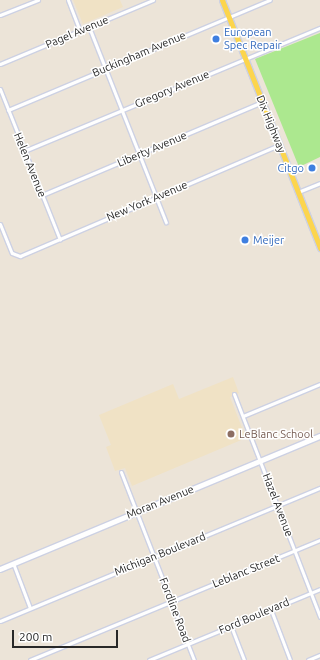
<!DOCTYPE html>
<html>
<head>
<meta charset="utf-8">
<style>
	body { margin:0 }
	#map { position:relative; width:320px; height:660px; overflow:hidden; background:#ece4d8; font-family:Ubuntu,sans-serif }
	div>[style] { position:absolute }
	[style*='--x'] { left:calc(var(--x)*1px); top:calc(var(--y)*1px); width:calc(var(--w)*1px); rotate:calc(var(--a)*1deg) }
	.education>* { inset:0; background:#f0e2c5 }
	.green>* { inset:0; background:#ace88f }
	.roads { filter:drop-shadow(1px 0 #cdd1e3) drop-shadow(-1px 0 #cdd1e3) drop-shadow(0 1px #cdd1e3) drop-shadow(0 -1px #cdd1e3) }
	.minor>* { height:3px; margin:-1.5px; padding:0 1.5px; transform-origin:1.5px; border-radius:1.5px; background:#fff }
	.secondary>* { height:4.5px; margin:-2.25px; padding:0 2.25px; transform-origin:2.25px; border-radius:2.25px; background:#fff }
	.primary>* { height:5px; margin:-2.5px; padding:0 2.5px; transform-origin:2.5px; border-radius:2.5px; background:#fcd54d }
	.dots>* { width:11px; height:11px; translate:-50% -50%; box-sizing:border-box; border:2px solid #fff; border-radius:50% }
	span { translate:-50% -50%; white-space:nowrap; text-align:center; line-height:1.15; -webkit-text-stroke:3px #fff; paint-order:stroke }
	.street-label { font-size:11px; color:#282828 }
	.shop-label { font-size:11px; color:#366cbe }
	.left { translate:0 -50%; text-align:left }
	.right { translate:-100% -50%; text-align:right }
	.education-label { font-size:11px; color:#785e54 }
	.scale { position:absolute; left:12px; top:630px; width:106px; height:18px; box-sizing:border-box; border:2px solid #282828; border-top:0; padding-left:5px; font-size:12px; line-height:14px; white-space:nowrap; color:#282828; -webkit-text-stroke:3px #fff; paint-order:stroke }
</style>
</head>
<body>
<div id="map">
	<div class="education">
		<i style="clip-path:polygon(73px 0,120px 0,123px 7px,83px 24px)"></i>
		<i style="clip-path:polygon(233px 377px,239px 393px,230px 397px,246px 438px,132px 486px,125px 468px,115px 471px,106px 447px,111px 445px,99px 415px,173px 384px,179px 399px)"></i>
	</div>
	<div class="green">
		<i style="clip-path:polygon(320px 33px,320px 157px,299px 167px,255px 59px)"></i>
	</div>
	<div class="roads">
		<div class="minor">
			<i style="--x:68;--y:0;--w:33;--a:69"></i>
			<i style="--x:0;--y:15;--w:41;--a:-21.5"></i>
			<i style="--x:89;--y:27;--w:210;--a:68.5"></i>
			<i style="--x:0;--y:64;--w:166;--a:-22.7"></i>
			<i style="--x:0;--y:89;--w:162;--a:68.3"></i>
			<i style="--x:8;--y:110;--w:284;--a:-22.8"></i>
			<i style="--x:24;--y:151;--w:321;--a:-22.6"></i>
			<i style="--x:298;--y:192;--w:24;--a:-22"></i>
			<i style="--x:42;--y:195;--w:239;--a:-22.9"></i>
			<i style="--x:0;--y:224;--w:31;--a:68"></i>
			<i style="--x:12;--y:253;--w:9;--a:21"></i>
			<i style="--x:20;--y:256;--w:282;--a:-23.2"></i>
			<i style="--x:234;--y:394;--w:239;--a:68.9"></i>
			<i style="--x:243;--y:416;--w:83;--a:-22.6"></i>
			<i style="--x:121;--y:472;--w:202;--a:68.8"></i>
			<i style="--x:13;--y:563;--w:48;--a:69.3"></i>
			<i style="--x:271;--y:610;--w:53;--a:69.2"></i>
			<i style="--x:0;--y:621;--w:347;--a:-22.6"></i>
			<i style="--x:231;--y:626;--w:36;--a:69"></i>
			<i style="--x:30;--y:660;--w:314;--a:-22.5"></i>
			<i style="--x:149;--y:660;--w:185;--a:-22.5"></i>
			<i style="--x:308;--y:660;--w:13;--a:-23"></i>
		</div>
		<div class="secondary">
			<i style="--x:0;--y:569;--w:347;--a:-22.6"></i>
		</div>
		<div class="primary">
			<i style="--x:222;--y:0;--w:267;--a:68.4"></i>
		</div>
	</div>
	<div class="dots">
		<i style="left:216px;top:39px;background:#3f7fe0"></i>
		<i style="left:312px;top:168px;background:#3f7fe0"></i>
		<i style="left:245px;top:240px;background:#3f7fe0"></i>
		<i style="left:231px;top:434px;background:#8d6e63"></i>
	</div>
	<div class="street-label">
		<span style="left:77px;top:32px;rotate:-23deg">Pagel Avenue</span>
		<span style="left:139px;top:54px;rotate:-23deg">Buckingham Avenue</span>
		<span style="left:172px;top:89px;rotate:-23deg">Gregory Avenue</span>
		<span style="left:271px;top:124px;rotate:68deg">Dix Highway</span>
		<span style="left:152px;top:149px;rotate:-23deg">Liberty Avenue</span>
		<span style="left:30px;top:165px;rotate:68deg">Helen Avenue</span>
		<span style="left:147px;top:201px;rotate:-23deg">New York Avenue</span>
		<span style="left:160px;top:502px;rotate:-22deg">Moran Avenue</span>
		<span style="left:278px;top:505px;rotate:69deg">Hazel Avenue</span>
		<span style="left:160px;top:554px;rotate:-22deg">Michigan Boulevard</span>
		<span style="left:246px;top:571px;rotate:-22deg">Leblanc Street</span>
		<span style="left:175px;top:610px;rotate:69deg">Fordline Road</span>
		<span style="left:254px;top:616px;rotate:-23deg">Ford Boulevard</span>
	</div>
	<div class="shop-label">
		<span class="left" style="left:224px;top:39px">European<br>Spec Repair</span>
		<span class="right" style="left:304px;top:168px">Citgo</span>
		<span class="left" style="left:253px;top:240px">Meijer</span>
	</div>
	<div class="education-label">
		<span class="left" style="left:239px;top:434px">LeBlanc School</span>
	</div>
	<div class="scale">200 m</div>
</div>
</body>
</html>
